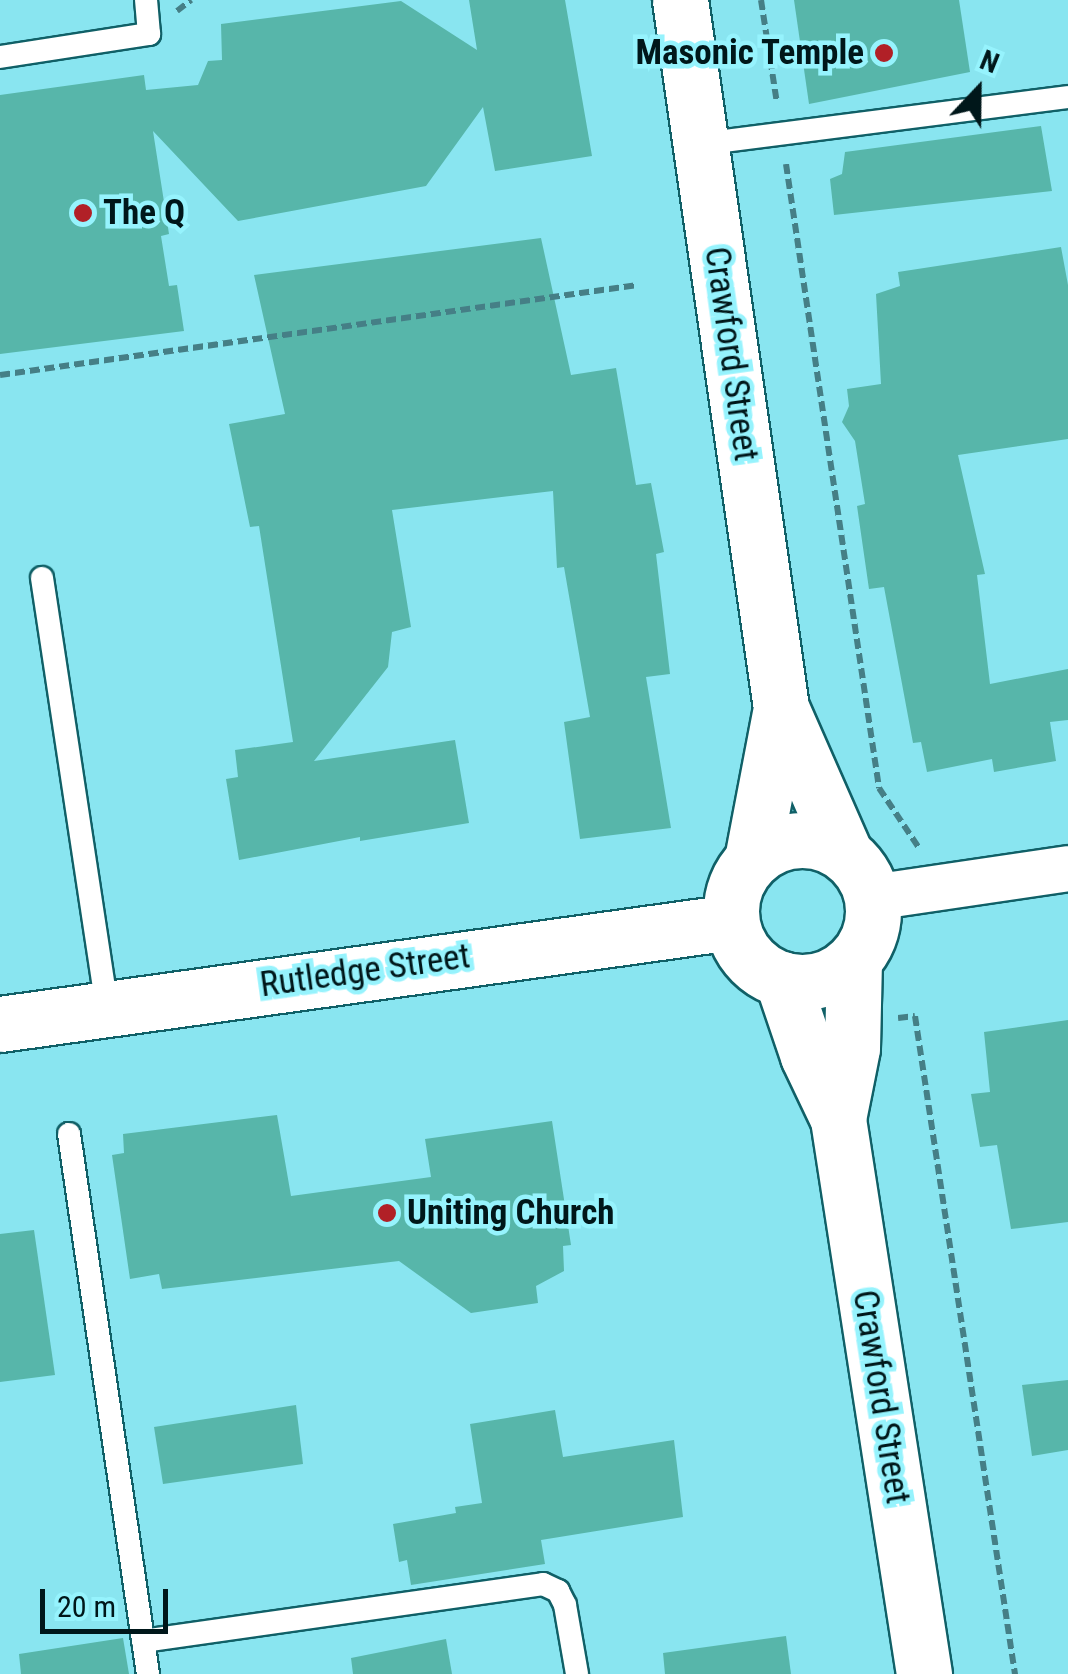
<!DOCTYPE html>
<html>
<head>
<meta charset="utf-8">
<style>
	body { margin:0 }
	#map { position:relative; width:1068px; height:1674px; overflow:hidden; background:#89e5f0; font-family:"Roboto Condensed",sans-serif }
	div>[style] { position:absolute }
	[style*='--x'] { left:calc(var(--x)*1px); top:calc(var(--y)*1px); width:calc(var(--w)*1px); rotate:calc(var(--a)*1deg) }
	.building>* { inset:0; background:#57b6aa }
	.path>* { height:6px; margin-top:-3px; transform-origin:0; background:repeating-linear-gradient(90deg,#457f86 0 10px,transparent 0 15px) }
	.roads { filter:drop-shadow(2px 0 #106067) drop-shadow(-2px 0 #106067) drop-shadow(0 2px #106067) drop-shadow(0 -2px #106067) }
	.lane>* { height:22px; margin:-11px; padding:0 11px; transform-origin:11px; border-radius:11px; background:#fff }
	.street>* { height:45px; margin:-22.5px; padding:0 22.5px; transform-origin:22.5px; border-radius:22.5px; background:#fff }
	.secondary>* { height:55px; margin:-27.5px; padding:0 27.5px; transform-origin:27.5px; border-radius:27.5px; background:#fff }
	.secondary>.ring { margin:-27.5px; padding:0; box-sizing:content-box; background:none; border:55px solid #fff; border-radius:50% }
	.dots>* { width:28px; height:28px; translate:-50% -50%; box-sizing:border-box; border:5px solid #96f3fd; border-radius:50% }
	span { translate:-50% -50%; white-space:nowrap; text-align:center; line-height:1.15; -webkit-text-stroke:9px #96f3fd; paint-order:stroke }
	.poi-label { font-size:35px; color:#00171a; font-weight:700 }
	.right { translate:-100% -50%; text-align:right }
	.left { translate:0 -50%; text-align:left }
	.street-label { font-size:35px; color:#00171a }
	.north { position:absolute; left:928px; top:40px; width:100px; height:100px; -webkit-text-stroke:8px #96f3fd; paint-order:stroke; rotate:22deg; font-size:28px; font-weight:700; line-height:40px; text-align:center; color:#00171a }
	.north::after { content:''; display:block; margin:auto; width:35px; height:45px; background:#00171a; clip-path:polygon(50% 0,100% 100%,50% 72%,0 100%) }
	.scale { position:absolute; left:40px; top:1589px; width:128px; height:45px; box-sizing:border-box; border:5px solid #00171a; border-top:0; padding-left:12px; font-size:30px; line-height:35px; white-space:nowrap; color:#00171a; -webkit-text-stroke:8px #96f3fd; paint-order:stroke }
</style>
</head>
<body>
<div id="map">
	<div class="building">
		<i style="clip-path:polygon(469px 0,565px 0,592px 156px,495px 171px,483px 107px,426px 186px,238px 221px,153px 131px,169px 234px,161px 236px,169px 286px,177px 285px,184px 331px,0 354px,0 95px,144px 75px,146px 90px,198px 85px,208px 61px,222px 60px,221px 24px,401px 1px,477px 50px)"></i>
		<i style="clip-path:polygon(794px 0,959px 0,970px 72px,809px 104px)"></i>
		<i style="clip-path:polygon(1041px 126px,1052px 191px,834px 215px,830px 179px,842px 174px,845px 152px)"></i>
		<i style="clip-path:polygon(541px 238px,571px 375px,616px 368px,636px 485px,651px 483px,664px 552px,656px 554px,670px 674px,646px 677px,671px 828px,580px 839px,564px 722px,590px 717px,564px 567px,557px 568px,553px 491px,392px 510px,411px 627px,392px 632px,388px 667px,314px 761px,455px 740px,469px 823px,360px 841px,360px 837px,239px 860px,226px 779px,238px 777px,235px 750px,293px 742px,259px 526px,250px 527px,229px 424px,285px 414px,254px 275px)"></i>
		<i style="clip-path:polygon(1061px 247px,1068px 285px,1068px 439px,958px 455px,985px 574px,977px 575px,990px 684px,1068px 669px,1068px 720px,1050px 722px,1056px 761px,994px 772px,992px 759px,927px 772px,921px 742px,913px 743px,884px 587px,869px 589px,857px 506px,865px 504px,855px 441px,842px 422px,849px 406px,847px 389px,881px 384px,876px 294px,900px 286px,898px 272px)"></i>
		<i style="clip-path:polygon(1068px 1020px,1068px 1222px,1011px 1229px,997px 1145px,980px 1147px,971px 1094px,990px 1092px,984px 1032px)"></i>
		<i style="clip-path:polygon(277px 1115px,291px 1196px,431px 1177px,425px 1139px,552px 1121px,571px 1245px,563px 1246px,564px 1271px,536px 1286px,538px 1303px,471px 1313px,399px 1261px,162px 1289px,159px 1274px,130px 1279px,112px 1155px,124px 1153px,123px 1134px)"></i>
		<i style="clip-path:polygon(34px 1230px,55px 1375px,0 1382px,0 1234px)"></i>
		<i style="clip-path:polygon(1068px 1380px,1068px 1450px,1032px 1456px,1022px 1385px)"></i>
		<i style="clip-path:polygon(296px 1405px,303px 1464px,163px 1484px,154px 1427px)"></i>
		<i style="clip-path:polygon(555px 1410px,563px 1457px,674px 1440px,683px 1517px,541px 1540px,545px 1564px,411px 1585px,407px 1560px,399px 1562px,393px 1524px,456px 1513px,455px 1507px,482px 1503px,470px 1424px)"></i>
		<i style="clip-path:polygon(786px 1636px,791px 1674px,665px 1674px,663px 1653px)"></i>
		<i style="clip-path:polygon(123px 1638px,129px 1674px,21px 1674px,19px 1654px)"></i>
		<i style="clip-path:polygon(446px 1639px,452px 1674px,353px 1674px,351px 1658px)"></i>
	</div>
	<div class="path">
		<i style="--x:761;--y:0;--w:104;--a:81.2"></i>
		<i style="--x:177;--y:11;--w:18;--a:-38"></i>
		<i style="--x:786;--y:164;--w:631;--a:81.52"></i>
		<i style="--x:879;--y:788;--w:72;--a:56.3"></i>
		<i style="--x:0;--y:375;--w:644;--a:-8.03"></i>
		<i style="--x:898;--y:1018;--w:17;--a:-7"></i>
		<i style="--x:915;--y:1016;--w:666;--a:81.36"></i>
	</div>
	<div class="roads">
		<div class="lane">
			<i style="--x:0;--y:57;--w:151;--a:-8.8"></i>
			<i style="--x:149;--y:34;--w:34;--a:-95"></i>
			<i style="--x:701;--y:144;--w:370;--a:-7.3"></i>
			<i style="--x:42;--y:578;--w:436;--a:81.4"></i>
			<i style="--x:69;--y:1134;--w:546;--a:81.68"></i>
			<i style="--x:143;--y:1641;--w:404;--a:-8.1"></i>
			<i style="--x:543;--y:1584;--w:17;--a:25"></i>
			<i style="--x:558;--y:1591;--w:16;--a:63"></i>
			<i style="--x:565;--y:1605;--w:70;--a:80.1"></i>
		</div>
		<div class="street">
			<i style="--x:872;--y:897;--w:198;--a:-8.4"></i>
		</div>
		<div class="secondary">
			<i style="--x:680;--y:0;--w:715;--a:81.88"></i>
			<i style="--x:781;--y:708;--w:159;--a:66.3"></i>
			<i class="ring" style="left:731px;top:840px;width:87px;height:87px"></i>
			<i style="--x:752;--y:860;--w:155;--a:-79.2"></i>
			<i style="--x:782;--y:979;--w:81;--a:71.3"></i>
			<i style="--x:808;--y:1056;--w:70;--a:64.5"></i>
			<i style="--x:838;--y:1119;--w:562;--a:81.19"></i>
			<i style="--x:0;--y:1024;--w:738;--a:-7.94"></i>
			<i style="--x:838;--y:1119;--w:72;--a:-78.8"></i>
			<i style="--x:852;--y:1048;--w:88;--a:-88.7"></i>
		</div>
	</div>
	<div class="dots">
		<i style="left:884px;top:53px;background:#b12027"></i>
		<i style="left:83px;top:213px;background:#b12027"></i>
		<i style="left:387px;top:1213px;background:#b12027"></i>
	</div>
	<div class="poi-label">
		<span class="right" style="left:864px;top:53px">Masonic Temple</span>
		<span class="left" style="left:103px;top:213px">The Q</span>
		<span class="left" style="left:407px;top:1213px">Uniting Church</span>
	</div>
	<div class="street-label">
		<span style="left:731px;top:354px;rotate:82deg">Crawford Street</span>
		<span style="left:365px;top:971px;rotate:-8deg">Rutledge Street</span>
		<span style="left:881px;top:1397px;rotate:81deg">Crawford Street</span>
	</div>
	<div class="north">N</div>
	<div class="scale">20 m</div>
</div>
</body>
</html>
